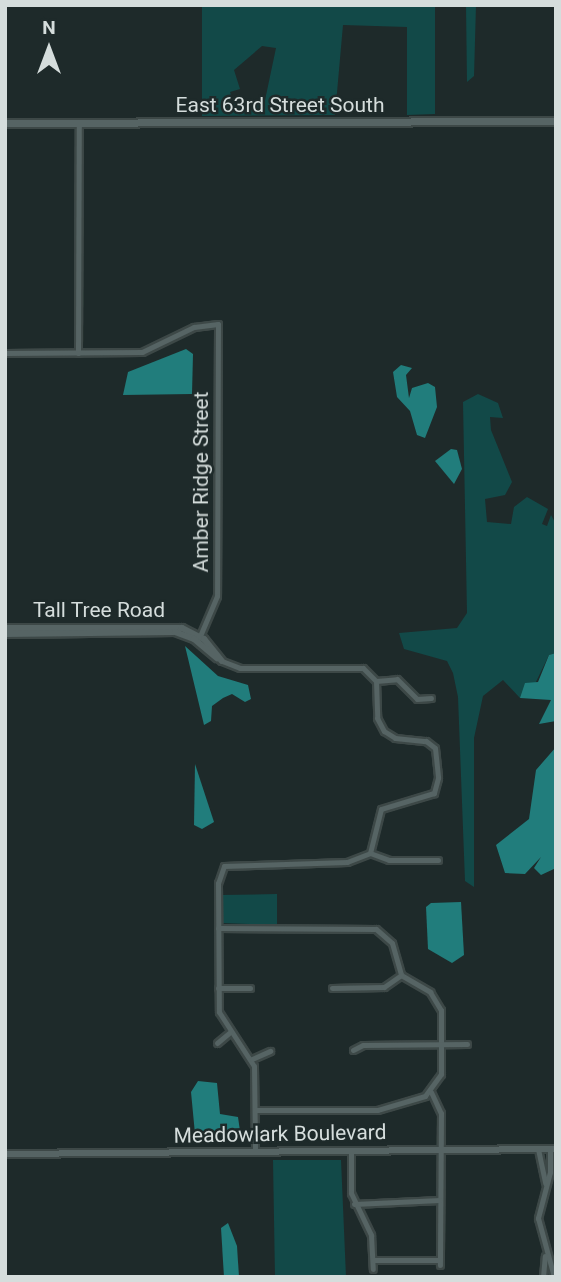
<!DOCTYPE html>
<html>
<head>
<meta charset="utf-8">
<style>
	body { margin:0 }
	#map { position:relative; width:561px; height:1282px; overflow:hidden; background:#1e2a2a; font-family:Roboto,sans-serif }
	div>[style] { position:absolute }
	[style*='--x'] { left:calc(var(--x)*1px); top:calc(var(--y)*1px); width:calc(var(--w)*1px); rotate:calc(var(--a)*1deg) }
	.green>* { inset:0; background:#124948 }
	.water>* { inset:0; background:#217d7c }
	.roads { filter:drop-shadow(2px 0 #3d4847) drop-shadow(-2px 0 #3d4847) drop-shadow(0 2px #3d4847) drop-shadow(0 -2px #3d4847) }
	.minor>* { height:5px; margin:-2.5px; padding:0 2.5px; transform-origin:2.5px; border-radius:2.5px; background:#566464 }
	.tertiary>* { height:6px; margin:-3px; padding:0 3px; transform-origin:3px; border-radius:3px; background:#566464 }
	.secondary>* { height:7px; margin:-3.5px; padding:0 3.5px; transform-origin:3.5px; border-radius:3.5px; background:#566464 }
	span { translate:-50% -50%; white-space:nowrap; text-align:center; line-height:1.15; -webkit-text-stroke:5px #1e2a2a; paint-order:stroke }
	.street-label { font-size:21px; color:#d5dddc }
	.frame { position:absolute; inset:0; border:7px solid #d5dddc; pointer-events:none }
	.north { position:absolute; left:14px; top:14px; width:70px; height:70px; -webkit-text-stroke:5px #1e2a2a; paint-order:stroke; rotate:0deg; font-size:19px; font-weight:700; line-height:28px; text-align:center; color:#d5dddc }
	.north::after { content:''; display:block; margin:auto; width:24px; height:32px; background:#d5dddc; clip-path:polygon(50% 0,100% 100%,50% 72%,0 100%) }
</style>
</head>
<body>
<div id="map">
	<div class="green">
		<i style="clip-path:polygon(evenodd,202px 5px,435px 5px,435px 114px,407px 115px,407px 27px,343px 25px,335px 115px,202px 116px,202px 5px,262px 46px,276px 48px,264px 105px,235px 105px,230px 92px,240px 89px,234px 70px,262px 46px)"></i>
		<i style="clip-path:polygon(466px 5px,476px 5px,474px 76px,467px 82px)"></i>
		<i style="clip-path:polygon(478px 394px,498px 403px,503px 418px,490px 417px,491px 430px,512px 482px,505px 495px,485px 499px,487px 522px,511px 524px,514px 507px,527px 497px,548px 509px,542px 524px,547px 526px,551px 515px,556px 524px,556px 653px,549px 655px,533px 688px,520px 698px,503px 680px,483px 696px,474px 738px,474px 887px,465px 881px,458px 697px,453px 673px,447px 661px,404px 649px,399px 633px,457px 628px,467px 613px,463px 402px)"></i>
		<i style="clip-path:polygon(277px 894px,277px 925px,221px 923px,221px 895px)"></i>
		<i style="clip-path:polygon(273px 1160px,341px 1160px,346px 1277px,275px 1277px)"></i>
	</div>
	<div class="water">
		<i style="clip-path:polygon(186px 349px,193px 354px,192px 394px,123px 395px,128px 372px)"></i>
		<i style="clip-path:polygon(401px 365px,412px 368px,406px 375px,409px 398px,412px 388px,428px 383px,435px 387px,437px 407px,425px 438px,417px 435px,410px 411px,397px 397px,393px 372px)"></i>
		<i style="clip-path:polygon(451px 449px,457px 450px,462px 469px,454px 484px,435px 461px)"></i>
		<i style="clip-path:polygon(185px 646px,218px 676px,248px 685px,251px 699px,245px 702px,232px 694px,223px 698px,212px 706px,211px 721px,204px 725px)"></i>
		<i style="clip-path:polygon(556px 653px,556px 721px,539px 724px,551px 700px,520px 698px,525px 683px,538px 682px,549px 655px)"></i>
		<i style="clip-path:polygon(556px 747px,556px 868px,541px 875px,534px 868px,541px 857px,525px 874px,505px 873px,496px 845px,529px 819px,536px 770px)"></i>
		<i style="clip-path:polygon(195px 764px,214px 822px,202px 829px,194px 825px)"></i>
		<i style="clip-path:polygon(461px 902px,464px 955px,452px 963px,428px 949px,426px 907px,431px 903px)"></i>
		<i style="clip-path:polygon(198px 1081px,217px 1083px,220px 1114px,238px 1117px,240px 1131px,195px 1134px,191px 1092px)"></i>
		<i style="clip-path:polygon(228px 1223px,237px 1246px,239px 1277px,224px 1277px,221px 1228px)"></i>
	</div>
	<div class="roads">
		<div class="minor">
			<i style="--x:5;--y:353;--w:137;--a:-0.4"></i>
			<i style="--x:142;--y:352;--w:58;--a:-25.7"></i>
			<i style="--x:194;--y:327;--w:24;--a:-7"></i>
			<i style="--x:218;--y:324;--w:272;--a:90.2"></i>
			<i style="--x:217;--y:596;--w:43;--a:113"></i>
			<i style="--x:78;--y:353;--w:230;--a:-89.8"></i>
			<i style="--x:222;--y:661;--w:19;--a:21"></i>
			<i style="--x:240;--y:668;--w:123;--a:0"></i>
			<i style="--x:363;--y:668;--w:18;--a:45"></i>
			<i style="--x:376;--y:681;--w:37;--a:88"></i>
			<i style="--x:377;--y:718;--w:15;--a:62"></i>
			<i style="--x:384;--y:731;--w:13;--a:32"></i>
			<i style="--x:395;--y:738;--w:31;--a:6"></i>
			<i style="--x:426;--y:741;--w:11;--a:38"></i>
			<i style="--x:435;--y:748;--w:30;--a:84"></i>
			<i style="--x:438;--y:778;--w:16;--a:105"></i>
			<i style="--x:434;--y:793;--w:55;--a:163.2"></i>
			<i style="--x:381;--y:809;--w:45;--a:104"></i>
			<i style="--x:376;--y:681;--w:21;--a:-5"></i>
			<i style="--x:397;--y:679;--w:28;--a:45"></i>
			<i style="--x:417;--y:699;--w:14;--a:-4"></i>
			<i style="--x:370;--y:853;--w:20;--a:20"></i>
			<i style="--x:389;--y:860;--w:49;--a:0"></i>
			<i style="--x:224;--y:866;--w:18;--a:109"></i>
			<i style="--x:218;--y:883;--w:129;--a:89.6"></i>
			<i style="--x:219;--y:1012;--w:64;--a:57.1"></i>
			<i style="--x:254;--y:1066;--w:86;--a:89.3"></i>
			<i style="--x:224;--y:866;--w:123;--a:-1.9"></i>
			<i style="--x:347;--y:862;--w:25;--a:-21"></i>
			<i style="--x:218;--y:928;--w:158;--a:0.4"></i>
			<i style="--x:376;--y:929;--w:21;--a:41"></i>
			<i style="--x:392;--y:943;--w:33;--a:74"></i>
			<i style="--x:401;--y:975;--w:34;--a:30"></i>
			<i style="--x:430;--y:992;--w:21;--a:59"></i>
			<i style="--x:441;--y:1010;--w:64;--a:90"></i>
			<i style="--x:441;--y:1074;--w:27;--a:126"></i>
			<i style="--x:425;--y:1096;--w:50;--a:163.7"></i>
			<i style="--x:377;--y:1110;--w:122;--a:180"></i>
			<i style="--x:218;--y:988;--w:32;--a:0"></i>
			<i style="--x:332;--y:988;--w:52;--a:-1.1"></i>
			<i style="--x:384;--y:987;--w:21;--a:-35"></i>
			<i style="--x:217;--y:1043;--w:17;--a:-40"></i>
			<i style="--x:353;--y:1050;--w:11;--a:-27"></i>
			<i style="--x:363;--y:1045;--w:104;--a:-0.6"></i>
			<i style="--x:252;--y:1059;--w:20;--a:-24"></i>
			<i style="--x:431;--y:1092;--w:23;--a:65"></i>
			<i style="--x:441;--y:1113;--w:152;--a:90.4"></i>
			<i style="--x:538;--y:1149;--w:35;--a:78"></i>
			<i style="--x:550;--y:1149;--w:23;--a:90"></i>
			<i style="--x:550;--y:1172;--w:48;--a:104.6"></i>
			<i style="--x:538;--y:1218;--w:61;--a:74.8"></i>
			<i style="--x:351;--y:1151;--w:42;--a:90"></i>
			<i style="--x:351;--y:1193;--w:47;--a:64.5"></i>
			<i style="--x:371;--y:1235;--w:34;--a:87"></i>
			<i style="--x:354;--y:1204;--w:86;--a:-2.7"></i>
			<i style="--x:373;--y:1260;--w:67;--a:0"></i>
			<i style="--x:543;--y:1277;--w:21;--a:-85"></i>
		</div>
		<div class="tertiary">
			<i style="--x:5;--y:628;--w:177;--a:0"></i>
			<i style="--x:182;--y:628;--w:25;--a:27"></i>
			<i style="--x:204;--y:639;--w:28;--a:51"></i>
			<i style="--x:5;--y:634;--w:170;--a:-0.7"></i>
			<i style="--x:175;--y:632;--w:20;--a:20"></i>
			<i style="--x:194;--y:639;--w:30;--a:40"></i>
			<i style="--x:5;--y:1154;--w:551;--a:-0.52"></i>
		</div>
		<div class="secondary">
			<i style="--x:5;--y:123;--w:551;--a:-0.21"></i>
		</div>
	</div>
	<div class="street-label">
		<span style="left:280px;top:105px">East 63rd Street South</span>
		<span style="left:201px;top:482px;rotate:-90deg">Amber Ridge Street</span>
		<span style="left:99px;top:610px">Tall Tree Road</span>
		<span style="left:280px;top:1134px;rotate:-1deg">Meadowlark Boulevard</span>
	</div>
	<div class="frame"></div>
	<div class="north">N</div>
</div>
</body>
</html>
